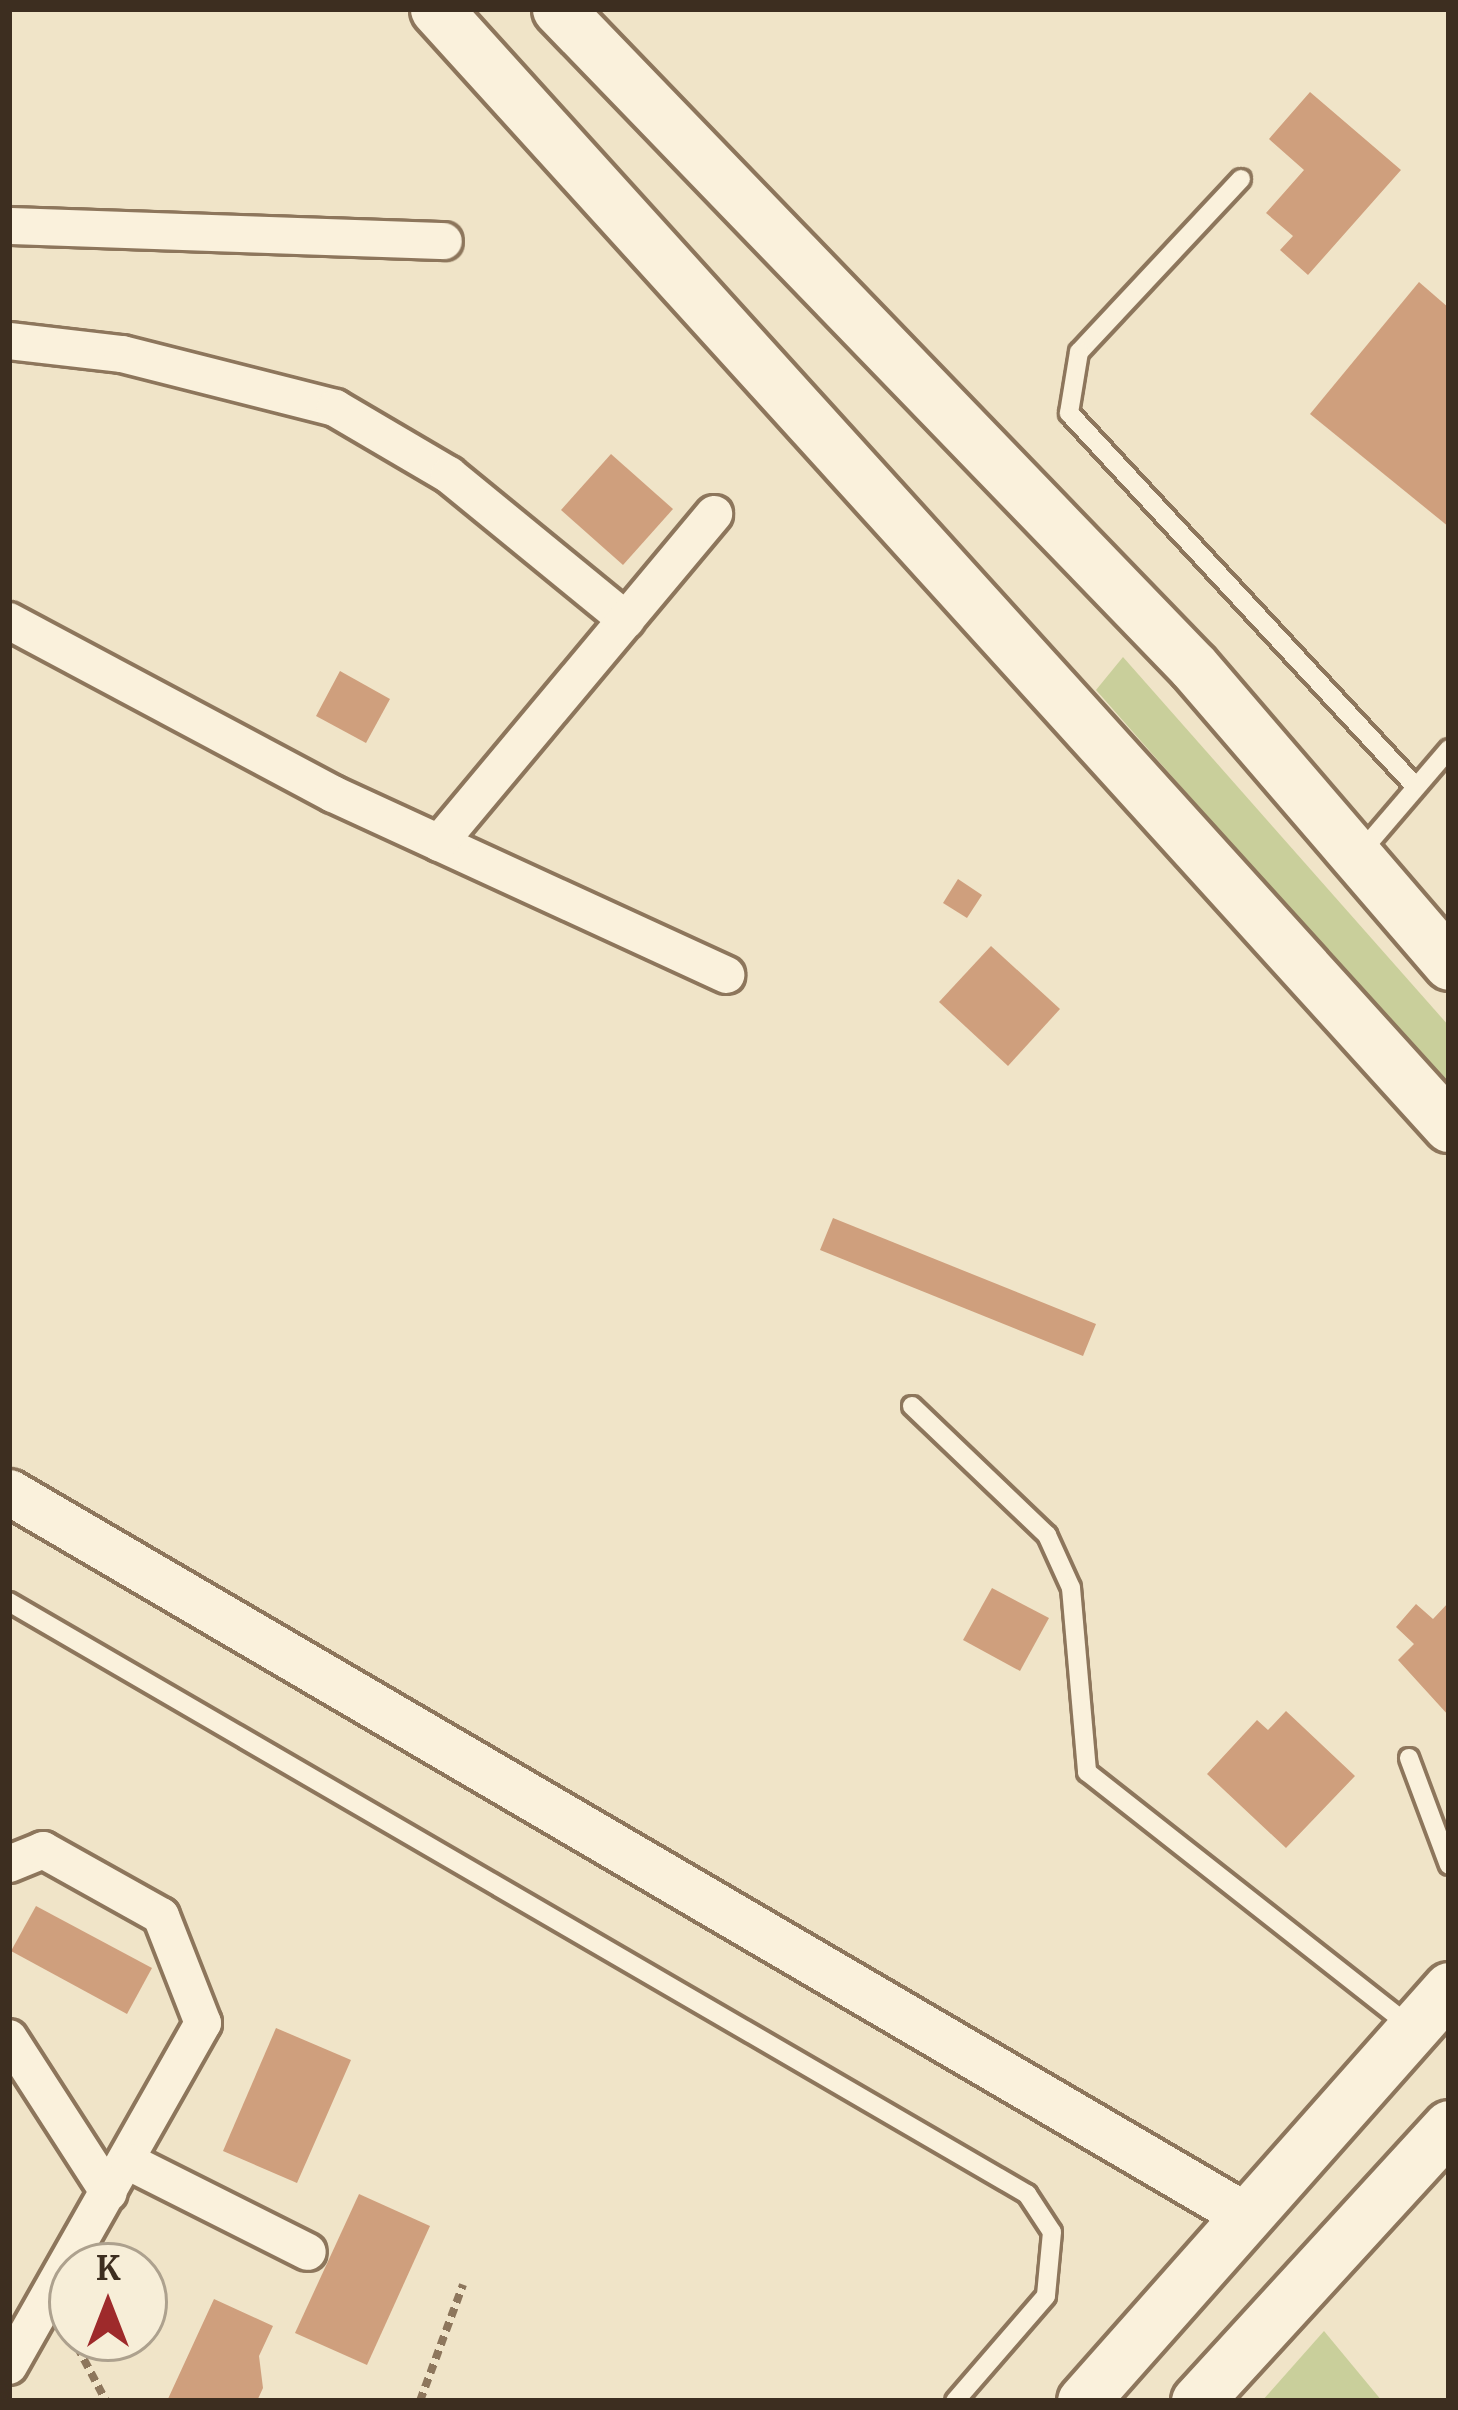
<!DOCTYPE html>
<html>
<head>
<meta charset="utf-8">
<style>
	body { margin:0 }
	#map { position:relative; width:1458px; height:2410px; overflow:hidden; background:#f0e4c8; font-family:Merriweather,serif }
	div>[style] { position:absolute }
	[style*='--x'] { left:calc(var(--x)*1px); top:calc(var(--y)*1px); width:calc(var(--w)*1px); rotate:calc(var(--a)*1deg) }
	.green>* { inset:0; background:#c9cf9b }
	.building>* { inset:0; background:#cf9f7d }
	.path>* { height:8px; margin-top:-4px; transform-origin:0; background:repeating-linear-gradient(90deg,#8d765c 0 9px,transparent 0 15px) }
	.roads { filter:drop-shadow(3px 0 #8d765c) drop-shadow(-3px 0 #8d765c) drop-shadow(0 3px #8d765c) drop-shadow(0 -3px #8d765c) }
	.service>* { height:18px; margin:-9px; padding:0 9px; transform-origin:9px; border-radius:9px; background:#faf1dc }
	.minor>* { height:36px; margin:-18px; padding:0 18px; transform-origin:18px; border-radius:18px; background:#faf1dc }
	.tertiary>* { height:45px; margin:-22.5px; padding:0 22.5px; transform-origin:22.5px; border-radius:22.5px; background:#faf1dc }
	.secondary>* { height:51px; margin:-25.5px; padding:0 25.5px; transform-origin:25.5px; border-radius:25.5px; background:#faf1dc }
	span { translate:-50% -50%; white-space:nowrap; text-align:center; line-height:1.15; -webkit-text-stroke:9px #f7eed8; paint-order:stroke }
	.frame { position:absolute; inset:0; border:12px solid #3d2e20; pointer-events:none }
	.north { position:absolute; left:48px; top:2242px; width:120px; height:120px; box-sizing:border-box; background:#f7eed8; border:3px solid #ada18e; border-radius:50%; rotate:0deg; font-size:33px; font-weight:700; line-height:48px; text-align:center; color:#3d2e20 }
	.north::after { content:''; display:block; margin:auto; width:42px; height:54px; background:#9e2a2b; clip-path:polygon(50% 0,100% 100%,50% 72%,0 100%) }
</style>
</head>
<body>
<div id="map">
	<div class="green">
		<i style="clip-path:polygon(1123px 657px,1449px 1026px,1449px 1091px,1096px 690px)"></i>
		<i style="clip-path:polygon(1324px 2331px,1382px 2401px,1262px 2401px)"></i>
	</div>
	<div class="building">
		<i style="clip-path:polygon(1310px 92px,1401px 170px,1308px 275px,1280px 250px,1293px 236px,1266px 213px,1304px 170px,1269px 139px)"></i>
		<i style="clip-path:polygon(1419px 282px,1449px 308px,1449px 527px,1310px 414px)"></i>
		<i style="clip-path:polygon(611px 454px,673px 509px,623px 565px,561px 510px)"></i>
		<i style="clip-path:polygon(340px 671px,390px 699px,366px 743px,316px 716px)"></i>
		<i style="clip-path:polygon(958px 879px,982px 895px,967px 918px,943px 903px)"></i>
		<i style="clip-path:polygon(991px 946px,1060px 1009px,1008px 1066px,939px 1002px)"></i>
		<i style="clip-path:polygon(833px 1218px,1096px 1324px,1083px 1356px,820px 1250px)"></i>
		<i style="clip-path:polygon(992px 1588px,1049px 1618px,1020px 1671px,963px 1640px)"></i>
		<i style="clip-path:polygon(1449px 1602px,1449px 1716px,1398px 1660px,1414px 1644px,1396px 1627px,1416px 1604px,1433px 1619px)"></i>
		<i style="clip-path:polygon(1286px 1711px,1355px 1776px,1286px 1848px,1207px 1774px,1257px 1720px,1268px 1730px)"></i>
		<i style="clip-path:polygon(36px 1906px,152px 1968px,127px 2014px,11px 1951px)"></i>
		<i style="clip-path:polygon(276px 2028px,351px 2060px,297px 2183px,223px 2151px)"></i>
		<i style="clip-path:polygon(359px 2194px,430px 2226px,367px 2365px,295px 2333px)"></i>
		<i style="clip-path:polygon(214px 2299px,273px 2326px,259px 2356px,263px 2388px,257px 2401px,167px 2401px)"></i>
	</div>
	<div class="path">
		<i style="--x:70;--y:2333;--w:77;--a:62.1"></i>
		<i style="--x:420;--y:2401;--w:124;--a:-69.7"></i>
	</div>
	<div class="roads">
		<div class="service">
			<i style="--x:1241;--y:179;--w:237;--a:133.1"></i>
			<i style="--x:1079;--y:352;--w:62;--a:99.3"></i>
			<i style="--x:1069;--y:413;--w:510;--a:47.14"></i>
			<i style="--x:1360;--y:853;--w:137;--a:-49.4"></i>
			<i style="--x:912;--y:1406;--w:187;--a:43.7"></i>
			<i style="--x:1047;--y:1535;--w:58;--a:65.6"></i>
			<i style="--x:1071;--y:1588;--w:185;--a:85"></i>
			<i style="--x:1087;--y:1772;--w:410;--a:38.2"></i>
			<i style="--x:9;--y:1602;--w:1178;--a:30.18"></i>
			<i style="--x:1027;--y:2194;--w:45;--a:56.7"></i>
			<i style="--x:1052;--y:2232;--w:64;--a:95.4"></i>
			<i style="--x:1046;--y:2296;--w:139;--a:130.9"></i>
			<i style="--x:1409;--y:1758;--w:114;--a:69.5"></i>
		</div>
		<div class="minor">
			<i style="--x:9;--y:226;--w:435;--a:2"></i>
			<i style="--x:9;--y:341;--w:114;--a:6.6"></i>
			<i style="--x:122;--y:354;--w:220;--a:14.2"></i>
			<i style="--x:335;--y:408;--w:132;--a:30.4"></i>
			<i style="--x:449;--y:475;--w:229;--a:39.3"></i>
			<i style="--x:9;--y:621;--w:367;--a:28.1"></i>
			<i style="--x:333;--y:794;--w:433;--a:24.7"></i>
			<i style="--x:439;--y:843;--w:429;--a:-50.1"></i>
			<i style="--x:9;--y:1864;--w:37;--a:-22"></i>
			<i style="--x:43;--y:1850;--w:135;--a:29.2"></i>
			<i style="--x:161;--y:1916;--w:115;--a:68.6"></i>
			<i style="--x:203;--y:2023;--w:394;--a:119.5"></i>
			<i style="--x:9;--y:2038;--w:184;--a:57.2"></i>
			<i style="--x:129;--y:2162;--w:200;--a:26.7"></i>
		</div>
		<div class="tertiary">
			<i style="--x:9;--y:1492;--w:1432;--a:30.33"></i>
		</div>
		<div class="secondary">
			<i style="--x:436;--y:9;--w:1508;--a:47.8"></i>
			<i style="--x:558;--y:9;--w:914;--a:45.98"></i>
			<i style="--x:1193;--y:666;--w:393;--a:49.3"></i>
			<i style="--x:1083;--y:2401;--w:552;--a:-48.45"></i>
			<i style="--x:1197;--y:2401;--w:373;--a:-47.5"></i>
		</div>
	</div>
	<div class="frame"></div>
	<div class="north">K</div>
</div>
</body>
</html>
